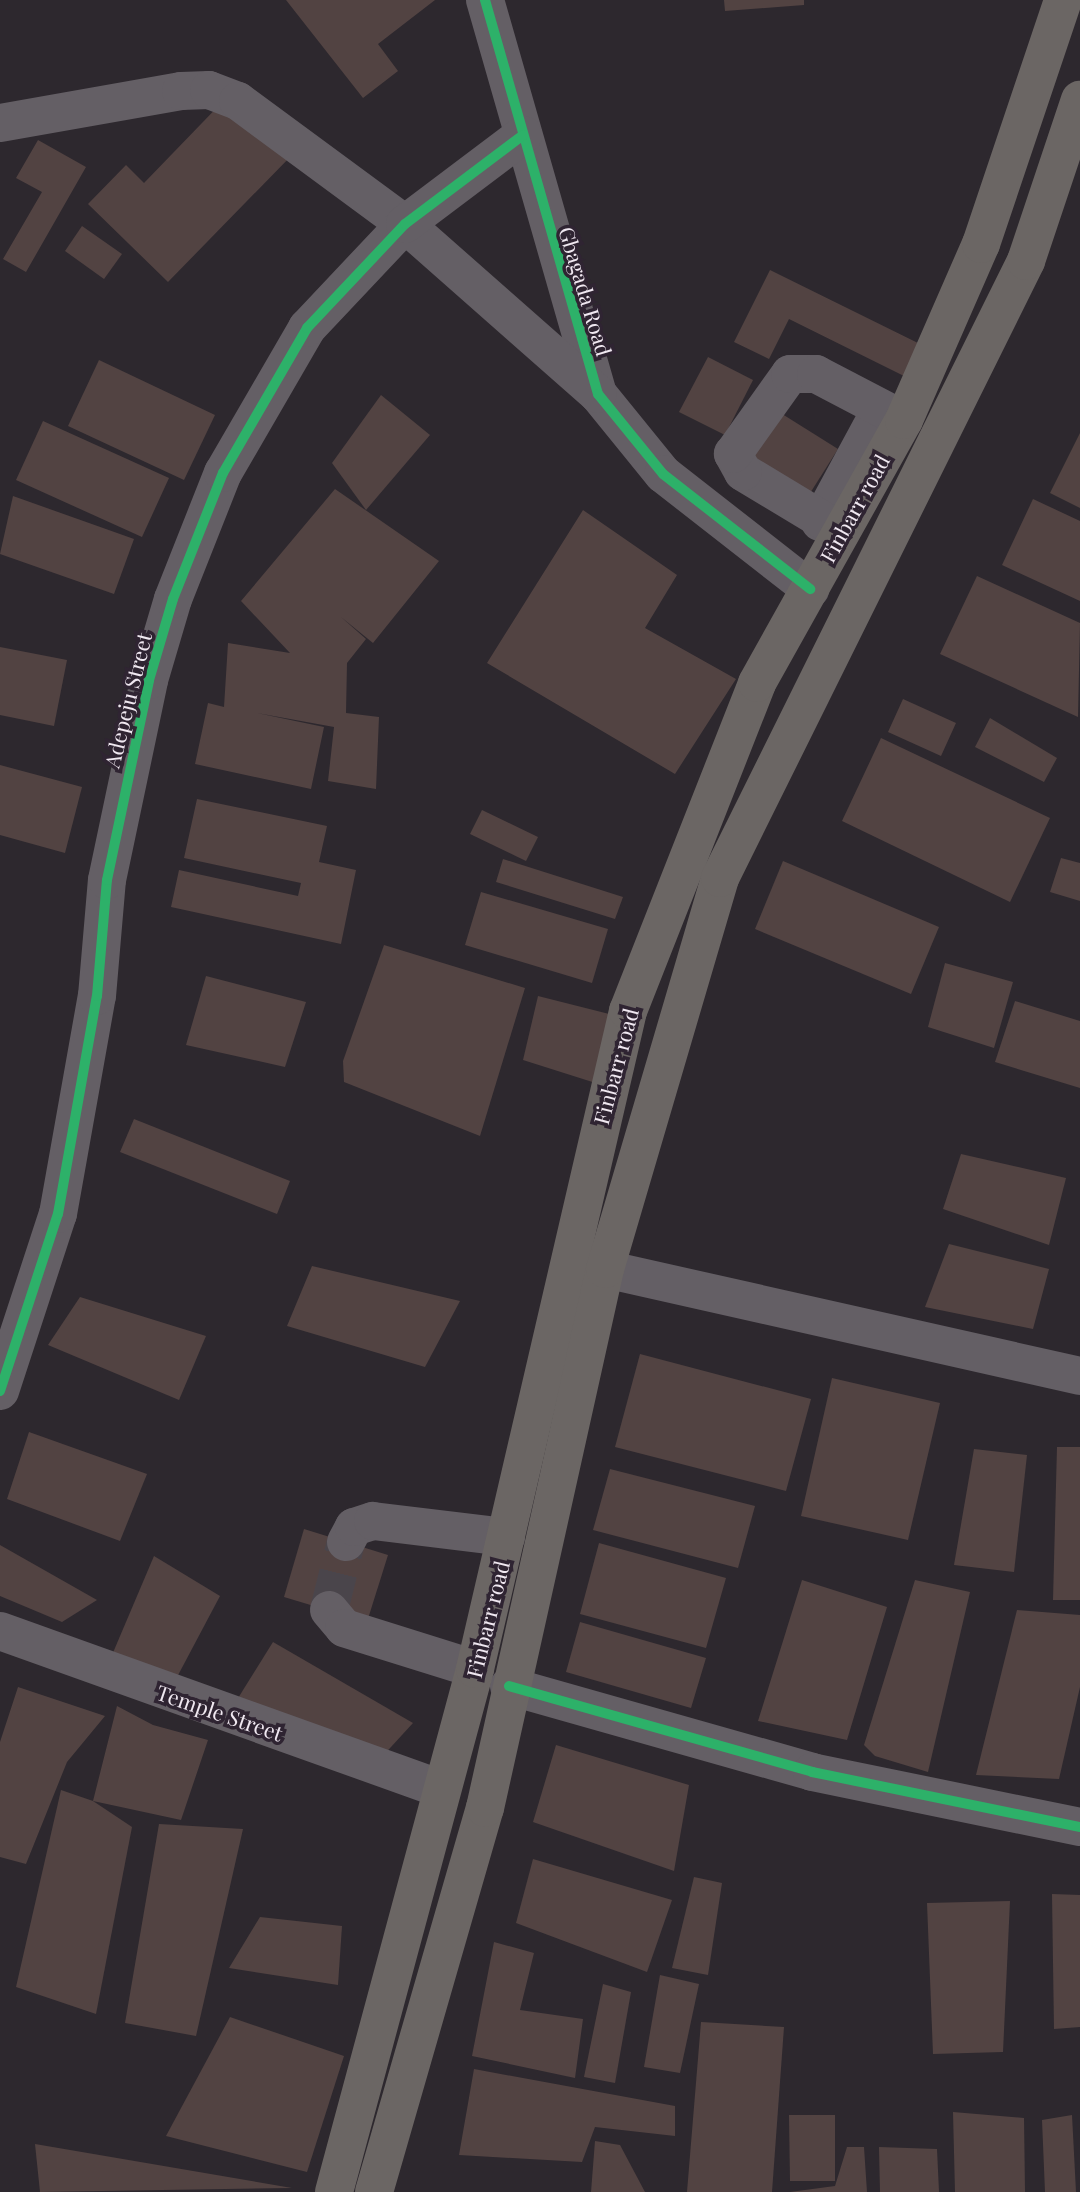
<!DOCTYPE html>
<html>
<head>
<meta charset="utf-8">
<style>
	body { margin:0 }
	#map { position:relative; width:1080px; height:2192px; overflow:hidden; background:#2d282e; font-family:"Playfair Display",serif }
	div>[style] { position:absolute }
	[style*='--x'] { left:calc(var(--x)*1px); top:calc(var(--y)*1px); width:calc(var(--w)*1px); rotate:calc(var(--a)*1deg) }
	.building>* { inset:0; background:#524342 }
	.minor-tunnel>* { height:38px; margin-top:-19px; transform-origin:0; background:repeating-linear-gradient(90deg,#4a454b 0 38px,transparent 0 57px) }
	.minor>* { height:38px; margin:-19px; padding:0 19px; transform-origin:19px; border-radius:19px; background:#645f65 }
	.major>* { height:38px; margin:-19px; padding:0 19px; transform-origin:19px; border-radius:19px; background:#6b6664 }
	.cycleway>* { height:10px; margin:-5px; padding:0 5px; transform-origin:5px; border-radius:5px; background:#2db169 }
	span { translate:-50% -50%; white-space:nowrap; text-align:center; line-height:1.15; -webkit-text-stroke:7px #2f2432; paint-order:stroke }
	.street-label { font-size:21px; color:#f0e8f1 }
</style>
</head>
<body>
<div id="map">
	<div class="building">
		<i style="clip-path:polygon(286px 0,435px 0,378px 44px,398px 71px,363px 98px)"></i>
		<i style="clip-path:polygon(724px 0,804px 0,804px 5px,725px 11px)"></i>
		<i style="clip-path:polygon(230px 94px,292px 155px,168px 282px,88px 204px,126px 165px,144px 183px)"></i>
		<i style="clip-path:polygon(38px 140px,86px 167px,26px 272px,3px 259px,42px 192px,16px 178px)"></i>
		<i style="clip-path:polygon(82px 226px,122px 254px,104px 279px,65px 251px)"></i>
		<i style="clip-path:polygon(770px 270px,922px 345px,906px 377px,789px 319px,769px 359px,734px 342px)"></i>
		<i style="clip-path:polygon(708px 357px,753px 380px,725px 435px,679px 412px)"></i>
		<i style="clip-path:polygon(99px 360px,215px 415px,184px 480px,68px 426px)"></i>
		<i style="clip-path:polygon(381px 395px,430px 435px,366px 510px,332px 463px)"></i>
		<i style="clip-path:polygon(771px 407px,838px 449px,807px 498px,741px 456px)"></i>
		<i style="clip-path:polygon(43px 421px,169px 478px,142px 537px,16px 480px)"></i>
		<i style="clip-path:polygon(1080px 433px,1080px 508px,1050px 493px)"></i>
		<i style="clip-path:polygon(335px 489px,439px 561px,373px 643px,341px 617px,366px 639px,347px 663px,346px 713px,379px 717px,376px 789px,328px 781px,334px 727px,257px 713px,324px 727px,311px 789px,195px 764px,208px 703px,224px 707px,228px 643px,290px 653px,241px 601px)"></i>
		<i style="clip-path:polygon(13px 496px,134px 539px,114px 594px,0 554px)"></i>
		<i style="clip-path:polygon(1033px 499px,1080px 521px,1080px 601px,1002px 565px)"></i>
		<i style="clip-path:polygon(583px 510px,677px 575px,645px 628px,736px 679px,675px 774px,487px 663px)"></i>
		<i style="clip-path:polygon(977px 576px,1080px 623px,1078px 717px,940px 654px)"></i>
		<i style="clip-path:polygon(0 647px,67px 660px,54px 726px,0 715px)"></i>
		<i style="clip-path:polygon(903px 699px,956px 723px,941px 756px,888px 732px)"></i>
		<i style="clip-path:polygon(990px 718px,1057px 758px,1044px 782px,975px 747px)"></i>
		<i style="clip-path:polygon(881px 738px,1050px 818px,1010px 902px,842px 821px)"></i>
		<i style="clip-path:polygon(0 765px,82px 787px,65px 853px,0 835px)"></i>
		<i style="clip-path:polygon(197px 799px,327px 826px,319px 862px,356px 870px,341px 944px,171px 907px,179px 870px,298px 896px,301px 883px,184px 858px)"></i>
		<i style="clip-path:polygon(482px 810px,538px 837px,526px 861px,470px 834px)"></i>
		<i style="clip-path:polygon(1061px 858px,1080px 863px,1080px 901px,1050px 892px)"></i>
		<i style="clip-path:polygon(503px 859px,623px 897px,615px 919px,496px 882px)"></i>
		<i style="clip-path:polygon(783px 861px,939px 927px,911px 994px,755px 929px)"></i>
		<i style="clip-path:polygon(481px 892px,608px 929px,592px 983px,465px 945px)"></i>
		<i style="clip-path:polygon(384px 945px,525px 988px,480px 1136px,344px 1082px,343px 1061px)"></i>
		<i style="clip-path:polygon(945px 963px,1013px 982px,994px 1048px,928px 1027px)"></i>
		<i style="clip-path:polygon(206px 976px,306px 1002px,285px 1067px,186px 1045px)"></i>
		<i style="clip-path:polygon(538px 996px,625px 1018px,605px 1086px,523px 1060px)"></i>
		<i style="clip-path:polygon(1015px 1001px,1080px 1021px,1080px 1088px,995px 1062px)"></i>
		<i style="clip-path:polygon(134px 1119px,290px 1181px,277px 1214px,120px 1152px)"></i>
		<i style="clip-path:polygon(961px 1154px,1066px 1178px,1049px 1245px,943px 1209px)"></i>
		<i style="clip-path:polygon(949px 1244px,1049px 1269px,1033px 1329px,925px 1307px)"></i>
		<i style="clip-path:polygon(312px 1266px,460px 1301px,425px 1367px,287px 1326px)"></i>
		<i style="clip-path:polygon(80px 1297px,206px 1336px,179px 1400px,48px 1345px)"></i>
		<i style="clip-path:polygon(640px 1354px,811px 1399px,786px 1491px,615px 1447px)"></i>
		<i style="clip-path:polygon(832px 1378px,940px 1403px,908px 1540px,801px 1516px)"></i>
		<i style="clip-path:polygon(29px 1432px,147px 1474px,120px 1541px,7px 1499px)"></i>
		<i style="clip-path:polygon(1057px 1447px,1080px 1447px,1080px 1600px,1053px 1600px)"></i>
		<i style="clip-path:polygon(974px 1449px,1027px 1455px,1014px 1572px,954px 1565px)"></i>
		<i style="clip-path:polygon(610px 1469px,755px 1506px,738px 1568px,593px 1530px)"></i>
		<i style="clip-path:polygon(304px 1529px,388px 1555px,367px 1622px,284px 1597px)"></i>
		<i style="clip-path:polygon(599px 1543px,726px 1578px,706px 1648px,580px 1614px)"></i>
		<i style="clip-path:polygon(0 1545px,97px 1600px,62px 1622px,0 1596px)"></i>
		<i style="clip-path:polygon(154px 1556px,220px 1596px,176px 1679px,112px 1655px)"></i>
		<i style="clip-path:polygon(802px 1580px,887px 1607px,847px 1740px,758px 1721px)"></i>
		<i style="clip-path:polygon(915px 1580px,970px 1592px,928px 1772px,875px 1756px,864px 1745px)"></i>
		<i style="clip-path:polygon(1017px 1610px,1080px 1615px,1080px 1687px,1059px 1779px,976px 1775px)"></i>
		<i style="clip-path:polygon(580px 1622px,706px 1658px,691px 1708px,566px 1672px)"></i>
		<i style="clip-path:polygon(273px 1642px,413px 1723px,380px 1759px,235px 1703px)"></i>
		<i style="clip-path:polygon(18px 1687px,105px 1716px,67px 1762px,26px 1864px,0 1857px,0 1742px)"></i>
		<i style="clip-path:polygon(117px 1706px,153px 1725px,208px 1740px,181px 1820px,93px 1801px)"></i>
		<i style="clip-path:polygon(556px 1745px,689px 1785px,674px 1871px,533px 1822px)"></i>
		<i style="clip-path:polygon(61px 1790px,93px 1801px,132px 1827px,96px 2014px,16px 1987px)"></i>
		<i style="clip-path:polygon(159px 1824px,243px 1829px,196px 2036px,125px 2023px)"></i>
		<i style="clip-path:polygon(533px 1859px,672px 1900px,647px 1972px,516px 1923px)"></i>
		<i style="clip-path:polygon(694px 1877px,722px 1883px,708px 1975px,672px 1968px)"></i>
		<i style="clip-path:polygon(1052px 1894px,1080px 1895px,1080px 2027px,1054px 2029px)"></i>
		<i style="clip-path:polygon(1010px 1901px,1003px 2052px,933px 2054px,927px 1903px)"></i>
		<i style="clip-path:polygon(260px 1917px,342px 1926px,338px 1985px,229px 1968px)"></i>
		<i style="clip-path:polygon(494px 1942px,534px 1953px,520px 2010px,583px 2019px,575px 2078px,472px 2056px)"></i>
		<i style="clip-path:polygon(660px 1975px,699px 1984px,680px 2073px,644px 2067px)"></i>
		<i style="clip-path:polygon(603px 1984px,631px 1992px,615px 2083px,584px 2077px)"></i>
		<i style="clip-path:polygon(230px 2017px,344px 2056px,307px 2172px,166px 2136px)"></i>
		<i style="clip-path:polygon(701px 2022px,784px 2027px,772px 2192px,687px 2192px)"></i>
		<i style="clip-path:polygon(474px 2069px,675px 2106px,675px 2136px,595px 2127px,582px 2162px,459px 2155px)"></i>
		<i style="clip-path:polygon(953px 2112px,1024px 2118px,1025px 2192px,955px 2192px)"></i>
		<i style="clip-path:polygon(789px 2115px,835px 2115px,835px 2181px,790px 2181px)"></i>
		<i style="clip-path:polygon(1072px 2115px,1076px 2192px,1045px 2192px,1042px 2120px)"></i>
		<i style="clip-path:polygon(595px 2141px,620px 2145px,645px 2192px,591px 2192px)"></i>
		<i style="clip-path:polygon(35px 2144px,292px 2188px,40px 2192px)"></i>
		<i style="clip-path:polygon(847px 2147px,864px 2147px,867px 2192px,790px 2192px,835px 2186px)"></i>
		<i style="clip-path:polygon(879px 2147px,937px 2149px,939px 2192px,880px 2192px)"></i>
	</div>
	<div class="minor-tunnel">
		<i style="--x:329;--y:1610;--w:70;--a:-76"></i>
	</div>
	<div class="minor">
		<i style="--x:485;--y:0;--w:410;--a:74"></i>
		<i style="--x:598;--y:394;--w:103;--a:50.9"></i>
		<i style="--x:663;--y:474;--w:187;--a:38"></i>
		<i style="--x:0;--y:123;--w:184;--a:-10"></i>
		<i style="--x:181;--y:91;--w:28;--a:-2"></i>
		<i style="--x:209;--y:90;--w:31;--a:21"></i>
		<i style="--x:238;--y:101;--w:207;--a:36.4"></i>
		<i style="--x:405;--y:224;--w:257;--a:41.4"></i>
		<i style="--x:820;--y:522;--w:128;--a:-61.6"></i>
		<i style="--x:839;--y:530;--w:112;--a:-148.9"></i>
		<i style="--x:743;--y:472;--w:21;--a:-119"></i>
		<i style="--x:733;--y:454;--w:98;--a:-54.5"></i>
		<i style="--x:790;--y:374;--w:26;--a:0"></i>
		<i style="--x:816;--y:374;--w:99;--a:27.6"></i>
		<i style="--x:605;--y:1269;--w:487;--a:12.7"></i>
		<i style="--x:0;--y:1391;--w:186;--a:-71.9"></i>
		<i style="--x:58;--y:1214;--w:221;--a:-79.9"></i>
		<i style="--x:97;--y:996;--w:116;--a:-85.1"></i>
		<i style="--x:107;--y:880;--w:204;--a:-78.1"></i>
		<i style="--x:149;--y:680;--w:84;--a:-73.5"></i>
		<i style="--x:173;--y:599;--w:136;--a:-68.4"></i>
		<i style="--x:223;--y:473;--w:168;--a:-59.9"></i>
		<i style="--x:307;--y:328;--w:143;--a:-46.7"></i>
		<i style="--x:405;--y:224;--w:148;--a:-37"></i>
		<i style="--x:346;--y:1542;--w:17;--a:-62"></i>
		<i style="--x:354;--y:1527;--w:20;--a:-18"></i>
		<i style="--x:373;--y:1521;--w:134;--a:6.9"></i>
		<i style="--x:329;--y:1610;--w:23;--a:50"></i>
		<i style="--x:344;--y:1628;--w:137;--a:17.4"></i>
		<i style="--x:0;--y:1631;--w:469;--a:19.7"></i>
		<i style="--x:509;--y:1686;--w:315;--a:15.8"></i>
		<i style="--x:812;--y:1772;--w:274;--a:11.6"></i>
	</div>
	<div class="major">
		<i style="--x:334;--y:2192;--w:542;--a:-74.91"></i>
		<i style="--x:475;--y:1669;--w:676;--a:-76.91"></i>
		<i style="--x:628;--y:1011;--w:352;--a:-68.5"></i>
		<i style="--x:757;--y:683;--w:301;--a:-60.8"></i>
		<i style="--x:904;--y:420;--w:192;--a:-66.4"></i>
		<i style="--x:981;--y:244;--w:257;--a:-71.4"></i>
		<i style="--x:374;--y:2192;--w:400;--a:-73.9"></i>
		<i style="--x:485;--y:1808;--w:552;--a:-77.45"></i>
		<i style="--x:605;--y:1269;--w:408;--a:-73.6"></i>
		<i style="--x:720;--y:878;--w:689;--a:-63.62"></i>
		<i style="--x:1026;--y:261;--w:170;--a:-71.5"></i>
	</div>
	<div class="cycleway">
		<i style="--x:485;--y:0;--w:410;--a:74"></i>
		<i style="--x:598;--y:394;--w:103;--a:50.9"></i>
		<i style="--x:663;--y:474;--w:187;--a:38"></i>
		<i style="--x:0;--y:1391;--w:186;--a:-71.9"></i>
		<i style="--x:58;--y:1214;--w:221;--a:-79.9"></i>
		<i style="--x:97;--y:996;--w:116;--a:-85.1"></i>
		<i style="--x:107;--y:880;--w:204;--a:-78.1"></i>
		<i style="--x:149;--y:680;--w:84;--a:-73.5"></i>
		<i style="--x:173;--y:599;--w:136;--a:-68.4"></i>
		<i style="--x:223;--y:473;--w:168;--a:-59.9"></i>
		<i style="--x:307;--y:328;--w:143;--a:-46.7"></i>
		<i style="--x:405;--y:224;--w:148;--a:-37"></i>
		<i style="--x:509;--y:1686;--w:315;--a:15.8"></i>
		<i style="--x:812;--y:1772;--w:274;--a:11.6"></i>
	</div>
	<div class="street-label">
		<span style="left:586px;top:291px;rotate:73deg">Gbagada Road</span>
		<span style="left:854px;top:508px;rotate:-61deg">Finbarr road</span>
		<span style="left:127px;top:700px;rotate:-76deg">Adepeju Street</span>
		<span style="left:615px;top:1066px;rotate:-75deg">Finbarr road</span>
		<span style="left:487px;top:1619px;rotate:-76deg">Finbarr road</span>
		<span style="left:220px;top:1712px;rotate:19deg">Temple Street</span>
	</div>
</div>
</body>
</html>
